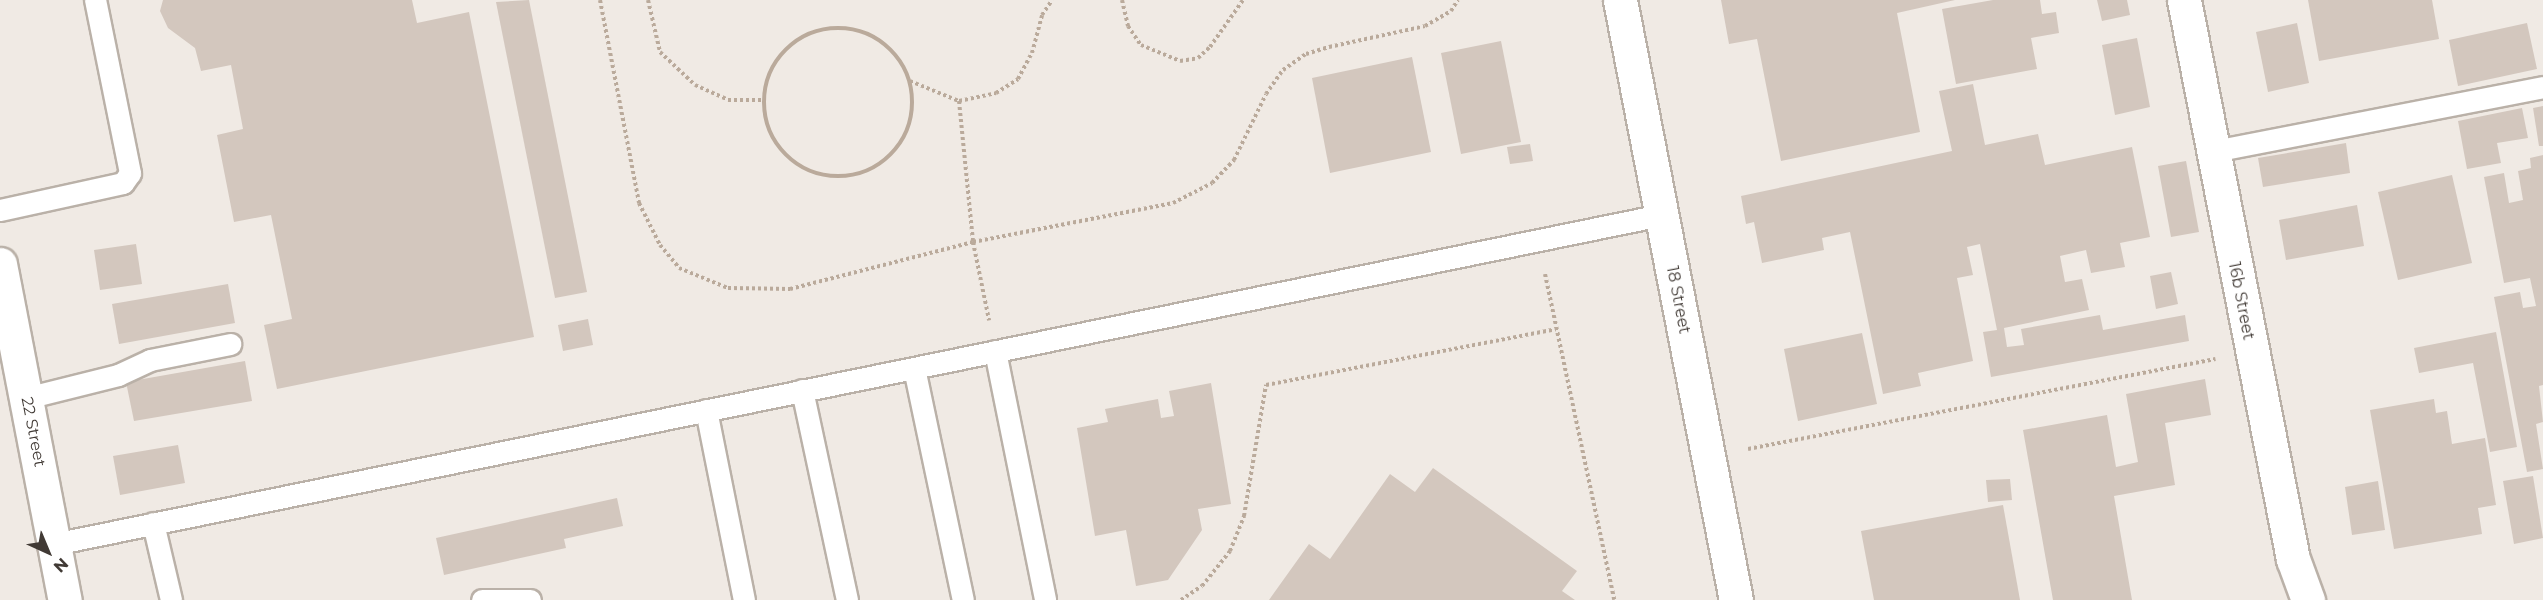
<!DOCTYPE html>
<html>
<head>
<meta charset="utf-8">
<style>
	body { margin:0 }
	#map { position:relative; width:2543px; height:600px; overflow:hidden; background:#f0eae4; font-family:Montserrat,sans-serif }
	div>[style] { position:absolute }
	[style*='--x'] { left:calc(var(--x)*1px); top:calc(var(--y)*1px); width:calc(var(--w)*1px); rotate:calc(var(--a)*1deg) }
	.building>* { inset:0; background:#d3c7be }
	.path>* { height:4px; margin-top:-2px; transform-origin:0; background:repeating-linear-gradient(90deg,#baaa9b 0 3px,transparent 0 6px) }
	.path>.ring { margin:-2px; padding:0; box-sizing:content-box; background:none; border:4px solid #baaa9b; border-radius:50% }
	.roads { filter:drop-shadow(2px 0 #bab1a8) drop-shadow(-2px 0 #bab1a8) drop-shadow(0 2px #bab1a8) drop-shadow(0 -2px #bab1a8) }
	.service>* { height:21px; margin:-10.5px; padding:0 10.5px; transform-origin:10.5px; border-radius:10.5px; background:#fff }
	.minor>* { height:33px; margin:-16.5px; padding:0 16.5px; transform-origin:16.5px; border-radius:16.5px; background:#fff }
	span { translate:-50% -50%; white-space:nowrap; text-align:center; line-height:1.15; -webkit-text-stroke:6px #fff; paint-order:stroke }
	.street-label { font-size:16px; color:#413a35 }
	.north { position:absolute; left:18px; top:522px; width:60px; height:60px; -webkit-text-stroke:4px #fff; paint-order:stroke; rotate:136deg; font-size:16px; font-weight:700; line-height:24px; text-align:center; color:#413a35 }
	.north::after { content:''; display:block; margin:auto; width:21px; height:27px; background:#413a35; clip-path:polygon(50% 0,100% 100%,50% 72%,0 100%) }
</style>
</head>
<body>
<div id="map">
	<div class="building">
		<i style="clip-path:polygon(163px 0,412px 0,417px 23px,469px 12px,534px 337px,277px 389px,264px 325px,292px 319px,271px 215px,234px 222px,217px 135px,243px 129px,231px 65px,201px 71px,195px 48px,168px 28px,160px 11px)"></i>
		<i style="clip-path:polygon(529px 0,587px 292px,555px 298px,496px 2px)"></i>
		<i style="clip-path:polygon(1721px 0,1955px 0,1897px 13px,1920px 132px,1781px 161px,1757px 39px,1729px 44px)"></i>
		<i style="clip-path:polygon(1993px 0,2040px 0,2042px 14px,2056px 12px,2059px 33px,2031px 38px,2037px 69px,1956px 84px,1942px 9px)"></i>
		<i style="clip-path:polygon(2097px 0,2127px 0,2130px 15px,2102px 21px)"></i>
		<i style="clip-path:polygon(2308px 0,2432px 0,2439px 39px,2319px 61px)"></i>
		<i style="clip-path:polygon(2297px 23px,2309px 83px,2268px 92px,2256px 32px)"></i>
		<i style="clip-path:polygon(2527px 23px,2537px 69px,2458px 86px,2449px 40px)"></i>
		<i style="clip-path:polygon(2137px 38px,2150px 107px,2115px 115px,2102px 45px)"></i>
		<i style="clip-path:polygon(1501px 41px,1521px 142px,1461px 154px,1441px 53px)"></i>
		<i style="clip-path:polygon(1412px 57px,1431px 152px,1330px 173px,1312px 78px)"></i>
		<i style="clip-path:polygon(1973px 84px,1985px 145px,2038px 134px,2045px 165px,2132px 147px,2150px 237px,2120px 243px,2125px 267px,2091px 273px,2086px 250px,2060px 256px,2065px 282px,2082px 279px,2089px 310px,2004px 328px,2007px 347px,2024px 345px,2021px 329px,2100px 315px,2103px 330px,2185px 315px,2189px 341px,1991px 377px,1983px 332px,1997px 330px,1980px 244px,1967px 247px,1973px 275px,1957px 278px,1973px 361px,1918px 373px,1921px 386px,1883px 394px,1850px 232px,1822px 238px,1824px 250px,1762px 263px,1754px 222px,1746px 224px,1741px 196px,1952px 151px,1939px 91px)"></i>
		<i style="clip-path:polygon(2543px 106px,2543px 146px,2539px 146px,2533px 108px)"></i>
		<i style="clip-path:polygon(2522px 108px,2528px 138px,2497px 143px,2501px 163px,2467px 169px,2458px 121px)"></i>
		<i style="clip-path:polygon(2346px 143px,2350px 173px,2263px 187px,2258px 158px)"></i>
		<i style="clip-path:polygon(1530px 144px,1533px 161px,1510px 164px,1507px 147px)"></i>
		<i style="clip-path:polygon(2543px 155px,2543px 385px,2539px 386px,2543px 422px,2536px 424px,2543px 469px,2527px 472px,2494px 297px,2520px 292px,2523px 308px,2536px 306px,2530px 278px,2504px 283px,2484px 177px,2504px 173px,2509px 203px,2523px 200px,2518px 171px,2531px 168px,2530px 158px)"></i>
		<i style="clip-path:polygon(2186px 161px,2199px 232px,2171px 237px,2158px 166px)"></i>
		<i style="clip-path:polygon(2452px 175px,2472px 263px,2398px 280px,2378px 192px)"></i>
		<i style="clip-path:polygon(2357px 205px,2364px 246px,2286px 260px,2279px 220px)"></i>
		<i style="clip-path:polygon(136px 244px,142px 284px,100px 290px,94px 250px)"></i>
		<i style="clip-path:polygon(2171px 272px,2178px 304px,2156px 309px,2150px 276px)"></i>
		<i style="clip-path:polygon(228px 284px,235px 323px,119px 344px,112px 304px)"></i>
		<i style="clip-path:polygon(588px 319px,593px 345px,563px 351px,558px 325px)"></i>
		<i style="clip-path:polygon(2496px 332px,2517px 447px,2490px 452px,2473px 363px,2419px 373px,2414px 348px)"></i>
		<i style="clip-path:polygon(1862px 333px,1877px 404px,1798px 421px,1784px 349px)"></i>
		<i style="clip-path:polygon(245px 361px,252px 401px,134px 421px,126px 382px)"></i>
		<i style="clip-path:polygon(2205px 379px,2211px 415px,2165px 423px,2175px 485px,2114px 496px,2132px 600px,2053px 600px,2023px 430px,2107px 415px,2116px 467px,2138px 462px,2126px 394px)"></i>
		<i style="clip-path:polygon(1211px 383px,1231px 504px,1198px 509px,1202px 530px,1168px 580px,1136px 586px,1126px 530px,1095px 536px,1077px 428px,1108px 422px,1105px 409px,1158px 399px,1161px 418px,1174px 416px,1169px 391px)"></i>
		<i style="clip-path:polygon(2434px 399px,2436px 413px,2447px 411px,2452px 444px,2485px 438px,2496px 505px,2478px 508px,2482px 534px,2394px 549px,2370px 410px)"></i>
		<i style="clip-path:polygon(178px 445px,185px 483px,120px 495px,113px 456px)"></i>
		<i style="clip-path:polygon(1433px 468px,1577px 571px,1562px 591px,1575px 600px,1269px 600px,1309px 544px,1330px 559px,1390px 474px,1415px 492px)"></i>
		<i style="clip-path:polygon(2533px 476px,2543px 538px,2514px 544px,2503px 481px)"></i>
		<i style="clip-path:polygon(2010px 479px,2012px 500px,1988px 502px,1986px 480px)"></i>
		<i style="clip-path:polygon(2378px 481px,2385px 530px,2352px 535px,2345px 487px)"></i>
		<i style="clip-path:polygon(617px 498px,623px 526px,564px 539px,566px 548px,444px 575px,436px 538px)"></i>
		<i style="clip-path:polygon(2003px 505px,2020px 600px,1874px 600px,1861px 531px)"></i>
	</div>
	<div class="path">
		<i style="--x:600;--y:0;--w:207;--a:79.1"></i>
		<i style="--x:639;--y:203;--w:47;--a:63.4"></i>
		<i style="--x:660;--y:245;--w:30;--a:50"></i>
		<i style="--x:679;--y:268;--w:53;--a:22.2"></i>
		<i style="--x:728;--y:288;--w:62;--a:0.9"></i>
		<i style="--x:790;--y:289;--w:189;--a:-14.4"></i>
		<i style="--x:973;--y:242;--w:204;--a:-11"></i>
		<i style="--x:1173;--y:203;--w:44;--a:-27.1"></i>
		<i style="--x:1212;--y:183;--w:32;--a:-46"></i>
		<i style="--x:1234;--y:160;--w:73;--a:-64.1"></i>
		<i style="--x:1266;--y:94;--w:29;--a:-55"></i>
		<i style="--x:1283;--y:70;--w:28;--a:-35"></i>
		<i style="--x:1306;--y:54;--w:24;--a:-17"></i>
		<i style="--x:1329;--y:47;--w:98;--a:-12.3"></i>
		<i style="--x:1425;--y:26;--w:30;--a:-30"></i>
		<i style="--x:1451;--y:11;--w:13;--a:-58"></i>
		<i style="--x:648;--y:0;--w:53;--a:77"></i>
		<i style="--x:660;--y:52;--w:48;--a:43.3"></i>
		<i style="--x:695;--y:85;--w:36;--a:24"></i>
		<i style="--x:728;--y:100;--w:35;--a:0"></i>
		<i style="--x:1122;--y:0;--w:27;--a:77"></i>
		<i style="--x:1128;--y:26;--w:23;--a:56"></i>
		<i style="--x:1141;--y:45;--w:42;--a:22.3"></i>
		<i style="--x:1180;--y:61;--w:18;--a:-9"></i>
		<i style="--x:1198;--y:58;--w:16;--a:-43"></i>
		<i style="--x:1210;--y:47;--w:57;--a:-54.9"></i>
		<i class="ring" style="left:764px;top:28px;width:144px;height:144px"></i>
		<i style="--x:910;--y:81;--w:53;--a:22.2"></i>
		<i style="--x:959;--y:101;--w:38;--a:-12"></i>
		<i style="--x:996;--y:93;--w:26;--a:-32"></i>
		<i style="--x:1018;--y:79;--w:30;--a:-62"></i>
		<i style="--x:1032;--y:53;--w:39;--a:-75"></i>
		<i style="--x:1042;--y:15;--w:18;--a:-56"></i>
		<i style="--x:959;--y:101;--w:142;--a:84.3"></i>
		<i style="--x:973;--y:242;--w:80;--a:78.4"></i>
		<i style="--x:1545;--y:274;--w:333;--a:78"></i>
		<i style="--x:1748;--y:449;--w:476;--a:-10.9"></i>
		<i style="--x:1181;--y:600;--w:25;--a:-34"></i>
		<i style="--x:1202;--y:586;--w:45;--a:-51.3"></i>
		<i style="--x:1230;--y:551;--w:38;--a:-68"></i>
		<i style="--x:1244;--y:516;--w:133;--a:-80.5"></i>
		<i style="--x:1266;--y:385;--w:295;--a:-10.9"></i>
	</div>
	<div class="roads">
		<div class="service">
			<i style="--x:2214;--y:151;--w:335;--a:-11"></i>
			<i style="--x:0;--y:210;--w:126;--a:-12.4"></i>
			<i style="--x:123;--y:183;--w:12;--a:-55"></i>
			<i style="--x:130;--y:173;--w:177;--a:-101.4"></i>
			<i style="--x:995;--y:351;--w:254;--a:78.6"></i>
			<i style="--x:914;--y:368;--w:237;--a:78.1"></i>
			<i style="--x:802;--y:390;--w:215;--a:77.9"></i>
			<i style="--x:26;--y:398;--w:95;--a:-14"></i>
			<i style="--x:118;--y:375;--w:35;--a:-25"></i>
			<i style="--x:150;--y:360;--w:82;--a:-11.3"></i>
			<i style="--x:706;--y:410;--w:194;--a:78.7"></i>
			<i style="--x:153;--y:523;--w:79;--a:76.8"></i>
			<i style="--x:54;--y:544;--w:1640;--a:-11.57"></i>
			<i style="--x:482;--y:600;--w:48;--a:0"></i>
		</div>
		<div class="minor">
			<i style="--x:1620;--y:0;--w:611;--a:79.06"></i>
			<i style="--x:2184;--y:0;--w:570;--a:78.97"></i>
			<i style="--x:2293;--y:559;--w:44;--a:69.9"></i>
			<i style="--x:0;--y:264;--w:342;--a:79.1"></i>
		</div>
	</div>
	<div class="street-label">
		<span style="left:1678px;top:300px;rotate:79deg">18 Street</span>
		<span style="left:2241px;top:301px;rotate:79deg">16b Street</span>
		<span style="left:33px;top:432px;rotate:79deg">22 Street</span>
	</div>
	<div class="north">N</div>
</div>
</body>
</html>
